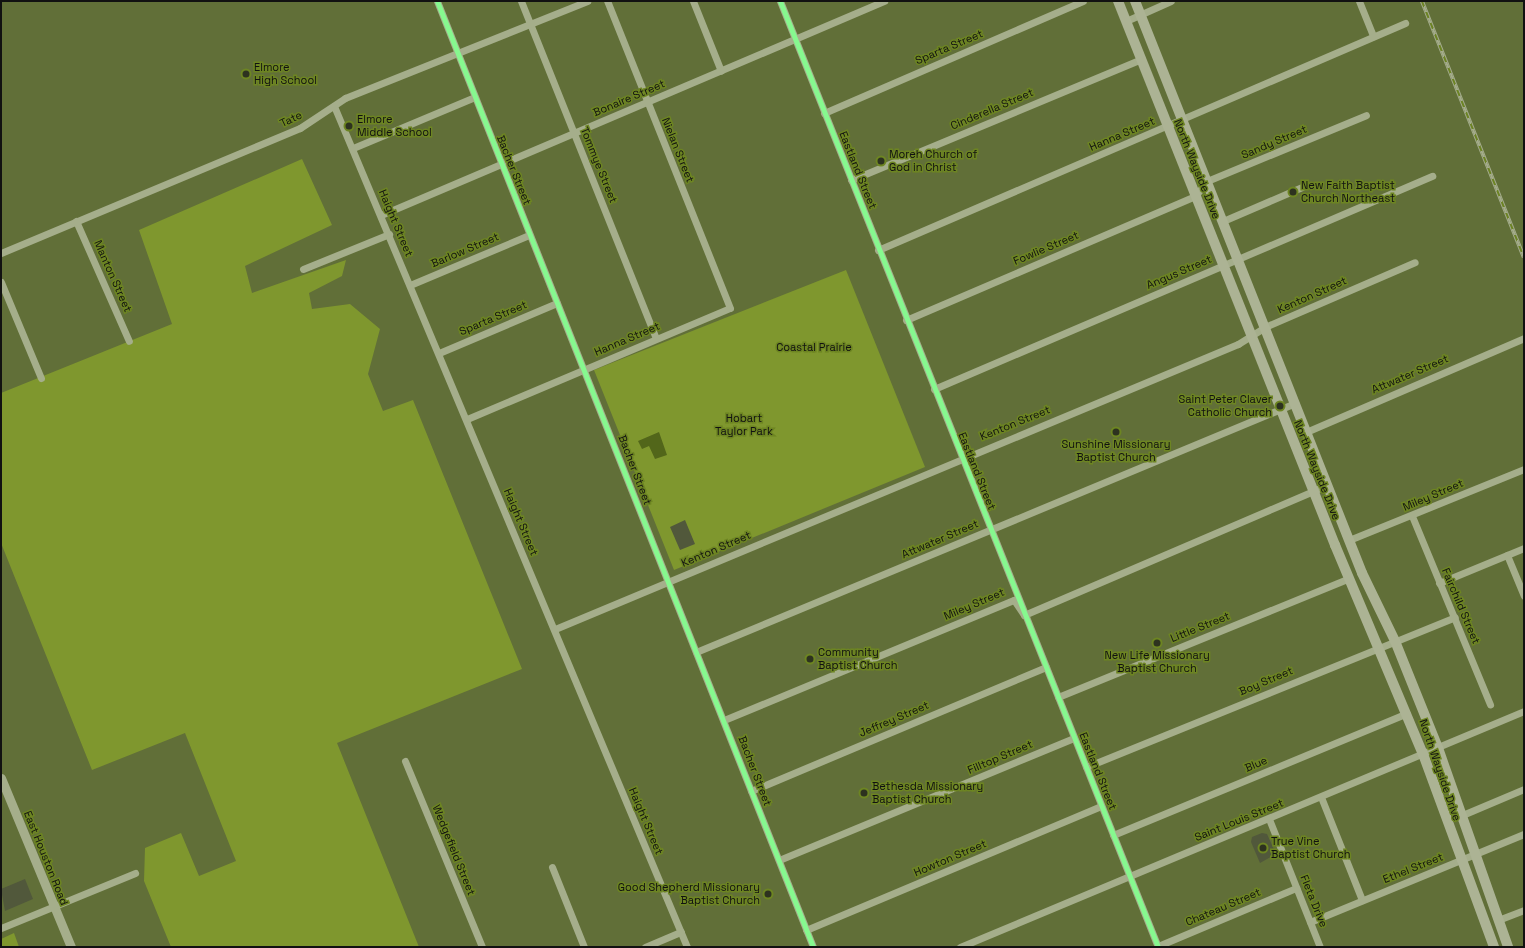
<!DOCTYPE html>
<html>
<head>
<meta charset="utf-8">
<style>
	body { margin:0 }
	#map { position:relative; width:1525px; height:948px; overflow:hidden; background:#616f38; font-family:"Space Grotesk",sans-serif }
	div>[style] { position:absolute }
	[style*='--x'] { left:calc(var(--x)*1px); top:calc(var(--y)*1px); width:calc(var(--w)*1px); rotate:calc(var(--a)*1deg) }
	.green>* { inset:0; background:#7f972e }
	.water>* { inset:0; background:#52661a }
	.building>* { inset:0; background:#51583b }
	.minor>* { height:7px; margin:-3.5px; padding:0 3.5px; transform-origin:3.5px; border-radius:3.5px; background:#a5ae8b }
	.tertiary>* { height:9px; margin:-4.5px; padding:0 4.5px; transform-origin:4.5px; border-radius:4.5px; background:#a5ae8b }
	.secondary>* { height:10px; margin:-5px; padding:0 5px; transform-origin:5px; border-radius:5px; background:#acb394 }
	.rail>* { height:3.5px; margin-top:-1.75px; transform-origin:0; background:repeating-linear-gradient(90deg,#6d8522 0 6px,#a5ad8c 0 12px); box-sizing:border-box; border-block:1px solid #a5ad8c }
	.cycleway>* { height:5px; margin:-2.5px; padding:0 2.5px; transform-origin:2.5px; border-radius:2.5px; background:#87f88f }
	.dots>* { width:11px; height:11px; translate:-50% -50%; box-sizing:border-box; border:2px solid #6d8522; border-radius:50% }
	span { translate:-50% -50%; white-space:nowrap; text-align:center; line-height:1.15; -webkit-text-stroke:3px #6d8522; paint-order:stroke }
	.street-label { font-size:11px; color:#111 }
	.poi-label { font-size:11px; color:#111 }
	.left { translate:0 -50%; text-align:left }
	.right { translate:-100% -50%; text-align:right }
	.park-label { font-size:11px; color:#111 }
	.frame { position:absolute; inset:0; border:2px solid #111; pointer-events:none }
</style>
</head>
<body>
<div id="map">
	<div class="green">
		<i style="clip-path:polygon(302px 159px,332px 225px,245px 266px,252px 293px,346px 260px,342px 276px,309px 293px,312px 309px,350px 304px,380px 329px,368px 374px,383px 411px,413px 400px,522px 669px,337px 743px,419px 947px,171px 947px,144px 881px,145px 848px,181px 833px,199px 876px,236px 861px,185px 733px,92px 770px,1px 543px,1px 393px,172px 324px,139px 230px)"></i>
		<i style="clip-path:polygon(846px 270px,925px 467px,674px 570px,594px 370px)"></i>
		<i style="clip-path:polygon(14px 933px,19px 947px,1px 947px,1px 939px)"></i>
	</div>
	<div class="water">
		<i style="clip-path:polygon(659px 432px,667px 455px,655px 459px,649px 446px,642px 449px,638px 441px)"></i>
	</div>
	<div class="building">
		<i style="clip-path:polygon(685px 520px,695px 544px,680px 550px,670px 527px)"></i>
		<i style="clip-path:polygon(1262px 833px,1267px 834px,1276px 854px,1260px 863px,1251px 842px,1252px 837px)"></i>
		<i style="clip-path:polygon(25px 879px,33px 899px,5px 911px,1px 889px)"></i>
	</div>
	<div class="minor">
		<i style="--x:437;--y:1;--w:1018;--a:68.32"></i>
		<i style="--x:521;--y:1;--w:363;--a:68.2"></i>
		<i style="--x:693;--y:1;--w:75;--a:68.2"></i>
		<i style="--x:780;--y:1;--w:1019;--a:68.22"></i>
		<i style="--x:1359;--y:1;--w:38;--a:68"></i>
		<i style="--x:1126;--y:21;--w:49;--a:-24"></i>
		<i style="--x:334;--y:106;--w:912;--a:67.23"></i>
		<i style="--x:824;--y:113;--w:282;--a:-23.4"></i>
		<i style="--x:353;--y:148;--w:132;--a:-22.7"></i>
		<i style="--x:851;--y:180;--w:314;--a:-22.6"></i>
		<i style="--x:381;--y:215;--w:547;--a:-23.05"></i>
		<i style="--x:76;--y:221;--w:131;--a:66.2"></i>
		<i style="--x:1223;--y:221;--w:86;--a:-23.3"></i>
		<i style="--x:878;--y:250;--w:574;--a:-23.3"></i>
		<i style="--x:1;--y:253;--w:324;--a:-22.7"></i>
		<i style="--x:300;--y:128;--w:54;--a:-33.7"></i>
		<i style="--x:345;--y:98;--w:261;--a:-21.8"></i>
		<i style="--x:303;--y:269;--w:93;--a:-22.1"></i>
		<i style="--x:1;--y:282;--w:104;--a:67.4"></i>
		<i style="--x:410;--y:285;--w:129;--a:-22.8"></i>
		<i style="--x:906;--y:320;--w:314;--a:-23.2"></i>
		<i style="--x:1195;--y:196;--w:19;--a:-51"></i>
		<i style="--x:1207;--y:181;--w:172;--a:-22.5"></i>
		<i style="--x:439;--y:353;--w:128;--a:-23"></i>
		<i style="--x:934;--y:389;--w:542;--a:-23.16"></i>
		<i style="--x:467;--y:419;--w:285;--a:-22.9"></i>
		<i style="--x:730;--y:308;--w:331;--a:-111.8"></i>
		<i style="--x:1306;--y:432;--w:237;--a:-23.3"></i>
		<i style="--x:1412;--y:516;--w:204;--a:67.5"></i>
		<i style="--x:1349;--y:540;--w:189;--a:-22.1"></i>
		<i style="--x:1507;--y:555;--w:44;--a:67.5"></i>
		<i style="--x:1439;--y:583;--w:92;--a:-22.4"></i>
		<i style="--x:555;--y:629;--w:740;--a:-22.65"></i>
		<i style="--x:1238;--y:344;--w:32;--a:-32"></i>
		<i style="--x:1265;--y:327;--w:163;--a:-23.4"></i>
		<i style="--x:696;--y:652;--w:649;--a:-22.57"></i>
		<i style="--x:1058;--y:697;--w:315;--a:-22.2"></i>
		<i style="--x:724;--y:720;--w:314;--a:-22.5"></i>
		<i style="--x:1014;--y:600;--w:18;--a:56"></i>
		<i style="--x:1024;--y:615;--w:330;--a:-23.2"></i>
		<i style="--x:405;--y:761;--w:201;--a:67.5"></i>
		<i style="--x:1086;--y:767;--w:398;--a:-22.1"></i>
		<i style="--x:751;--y:791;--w:320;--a:-22.8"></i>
		<i style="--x:1321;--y:797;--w:111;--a:68.3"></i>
		<i style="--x:1460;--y:816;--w:69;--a:-22.9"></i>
		<i style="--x:1269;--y:819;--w:138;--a:68.3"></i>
		<i style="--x:1113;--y:835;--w:318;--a:-22.5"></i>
		<i style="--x:779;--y:860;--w:319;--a:-22.5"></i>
		<i style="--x:552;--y:867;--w:86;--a:68.2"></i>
		<i style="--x:1498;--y:920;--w:28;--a:-21"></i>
		<i style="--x:1310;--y:922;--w:231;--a:-22.4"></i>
		<i style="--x:1;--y:928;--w:145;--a:-22.3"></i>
		<i style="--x:806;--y:930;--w:320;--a:-22.8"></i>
		<i style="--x:1158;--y:946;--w:150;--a:-22.8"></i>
		<i style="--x:645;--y:947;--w:39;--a:-23"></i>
		<i style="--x:960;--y:947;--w:611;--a:-22.71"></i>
	</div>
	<div class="tertiary">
		<i style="--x:1;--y:778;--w:183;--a:67.5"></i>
	</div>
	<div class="secondary">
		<i style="--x:1118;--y:1;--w:586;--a:68.25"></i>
		<i style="--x:1335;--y:545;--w:227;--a:67.2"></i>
		<i style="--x:1423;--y:754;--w:206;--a:69.8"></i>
		<i style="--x:1135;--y:1;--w:615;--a:68.35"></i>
		<i style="--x:1362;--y:573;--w:76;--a:64.1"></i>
		<i style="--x:1395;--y:641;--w:115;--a:68.1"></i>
		<i style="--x:1438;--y:748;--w:211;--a:70.6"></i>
	</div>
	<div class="rail">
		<i style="--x:1422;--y:1;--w:276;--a:68.3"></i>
	</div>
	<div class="cycleway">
		<i style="--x:437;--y:1;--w:1018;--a:68.32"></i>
		<i style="--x:780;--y:1;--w:1019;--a:68.22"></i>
	</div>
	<div class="dots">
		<i style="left:246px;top:74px;background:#2d321f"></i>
		<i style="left:349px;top:126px;background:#2d321f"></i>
		<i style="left:881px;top:161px;background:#2d321f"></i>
		<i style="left:1293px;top:192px;background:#2d321f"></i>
		<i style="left:1280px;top:406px;background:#2d321f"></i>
		<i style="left:1116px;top:432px;background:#2d321f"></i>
		<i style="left:1157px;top:643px;background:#2d321f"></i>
		<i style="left:810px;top:659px;background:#2d321f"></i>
		<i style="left:864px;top:793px;background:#2d321f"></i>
		<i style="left:1263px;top:848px;background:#2d321f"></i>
		<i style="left:768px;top:894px;background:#2d321f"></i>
	</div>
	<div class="street-label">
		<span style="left:949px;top:47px;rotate:-23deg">Sparta Street</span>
		<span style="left:629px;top:98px;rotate:-23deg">Bonaire Street</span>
		<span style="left:992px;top:109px;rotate:-23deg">Cinderella Street</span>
		<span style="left:291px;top:119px;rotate:-26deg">Tate</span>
		<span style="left:1122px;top:134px;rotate:-23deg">Hanna Street</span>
		<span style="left:1274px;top:142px;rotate:-23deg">Sandy Street</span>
		<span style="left:678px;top:150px;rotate:68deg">Nielan Street</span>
		<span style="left:599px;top:165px;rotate:68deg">Tommye Street</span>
		<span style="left:1197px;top:169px;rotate:68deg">North Wayside Drive</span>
		<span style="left:514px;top:170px;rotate:68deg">Bacher Street</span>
		<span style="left:858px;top:170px;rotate:68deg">Eastland Street</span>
		<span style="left:396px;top:223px;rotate:67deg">Haight Street</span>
		<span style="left:1046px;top:248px;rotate:-23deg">Fowlie Street</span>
		<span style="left:465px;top:250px;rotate:-23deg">Barlow Street</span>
		<span style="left:1179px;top:272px;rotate:-23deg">Angus Street</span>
		<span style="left:113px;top:276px;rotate:66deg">Manton Street</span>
		<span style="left:1312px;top:295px;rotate:-24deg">Kenton Street</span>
		<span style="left:493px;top:318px;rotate:-23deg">Sparta Street</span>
		<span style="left:627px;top:339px;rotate:-23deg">Hanna Street</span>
		<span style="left:1410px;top:374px;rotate:-23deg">Attwater Street</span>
		<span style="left:1015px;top:423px;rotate:-22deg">Kenton Street</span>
		<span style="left:635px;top:470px;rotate:69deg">Bacher Street</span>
		<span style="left:1317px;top:470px;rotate:68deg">North Wayside Drive</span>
		<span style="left:977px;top:471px;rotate:68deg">Eastland Street</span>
		<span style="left:1433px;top:495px;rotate:-23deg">Miley Street</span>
		<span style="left:521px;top:522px;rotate:67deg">Haight Street</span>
		<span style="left:940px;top:539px;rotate:-23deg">Attwater Street</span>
		<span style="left:716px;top:549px;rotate:-23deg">Kenton Street</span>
		<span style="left:974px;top:604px;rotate:-23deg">Miley Street</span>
		<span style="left:1461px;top:606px;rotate:67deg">Fairchild Street</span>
		<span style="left:1200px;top:627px;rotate:-22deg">Little Street</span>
		<span style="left:1266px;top:681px;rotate:-23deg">Boy Street</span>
		<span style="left:894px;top:719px;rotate:-23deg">Jeffrey Street</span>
		<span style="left:1000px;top:757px;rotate:-23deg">Filltop Street</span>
		<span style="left:1256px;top:764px;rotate:-23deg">Blue</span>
		<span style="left:1440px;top:770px;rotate:71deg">North Wayside Drive</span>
		<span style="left:755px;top:771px;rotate:69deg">Bacher Street</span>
		<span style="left:1098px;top:771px;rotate:68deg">Eastland Street</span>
		<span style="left:1239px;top:820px;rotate:-22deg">Saint Louis Street</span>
		<span style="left:646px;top:821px;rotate:67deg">Haight Street</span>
		<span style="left:454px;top:850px;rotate:68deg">Wedgefield Street</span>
		<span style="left:46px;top:858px;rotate:68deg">East Houston Road</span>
		<span style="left:950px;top:858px;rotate:-23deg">Howton Street</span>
		<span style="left:1413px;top:868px;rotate:-22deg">Ethel Street</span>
		<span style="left:1314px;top:901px;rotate:68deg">Fleta Drive</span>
		<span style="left:1223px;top:907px;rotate:-23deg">Chateau Street</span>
	</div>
	<div class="poi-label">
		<span class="left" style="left:254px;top:74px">Elmore<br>High School</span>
		<span class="left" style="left:357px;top:126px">Elmore<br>Middle School</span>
		<span class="left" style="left:889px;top:161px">Moreh Church of<br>God in Christ</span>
		<span class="left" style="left:1301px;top:192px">New Faith Baptist<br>Church Northeast</span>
		<span class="right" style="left:1272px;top:406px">Saint Peter Claver<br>Catholic Church</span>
		<span style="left:1116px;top:451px">Sunshine Missionary<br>Baptist Church</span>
		<span class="left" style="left:818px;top:659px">Community<br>Baptist Church</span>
		<span style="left:1157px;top:662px">New Life Missionary<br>Baptist Church</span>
		<span class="left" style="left:872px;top:793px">Bethesda Missionary<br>Baptist Church</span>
		<span class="left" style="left:1271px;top:848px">True Vine<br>Baptist Church</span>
		<span class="right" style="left:760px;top:894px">Good Shepherd Missionary<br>Baptist Church</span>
	</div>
	<div class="park-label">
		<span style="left:814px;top:347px">Coastal Prairie</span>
		<span style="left:744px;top:425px">Hobart<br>Taylor Park</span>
	</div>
	<div class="frame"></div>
</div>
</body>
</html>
